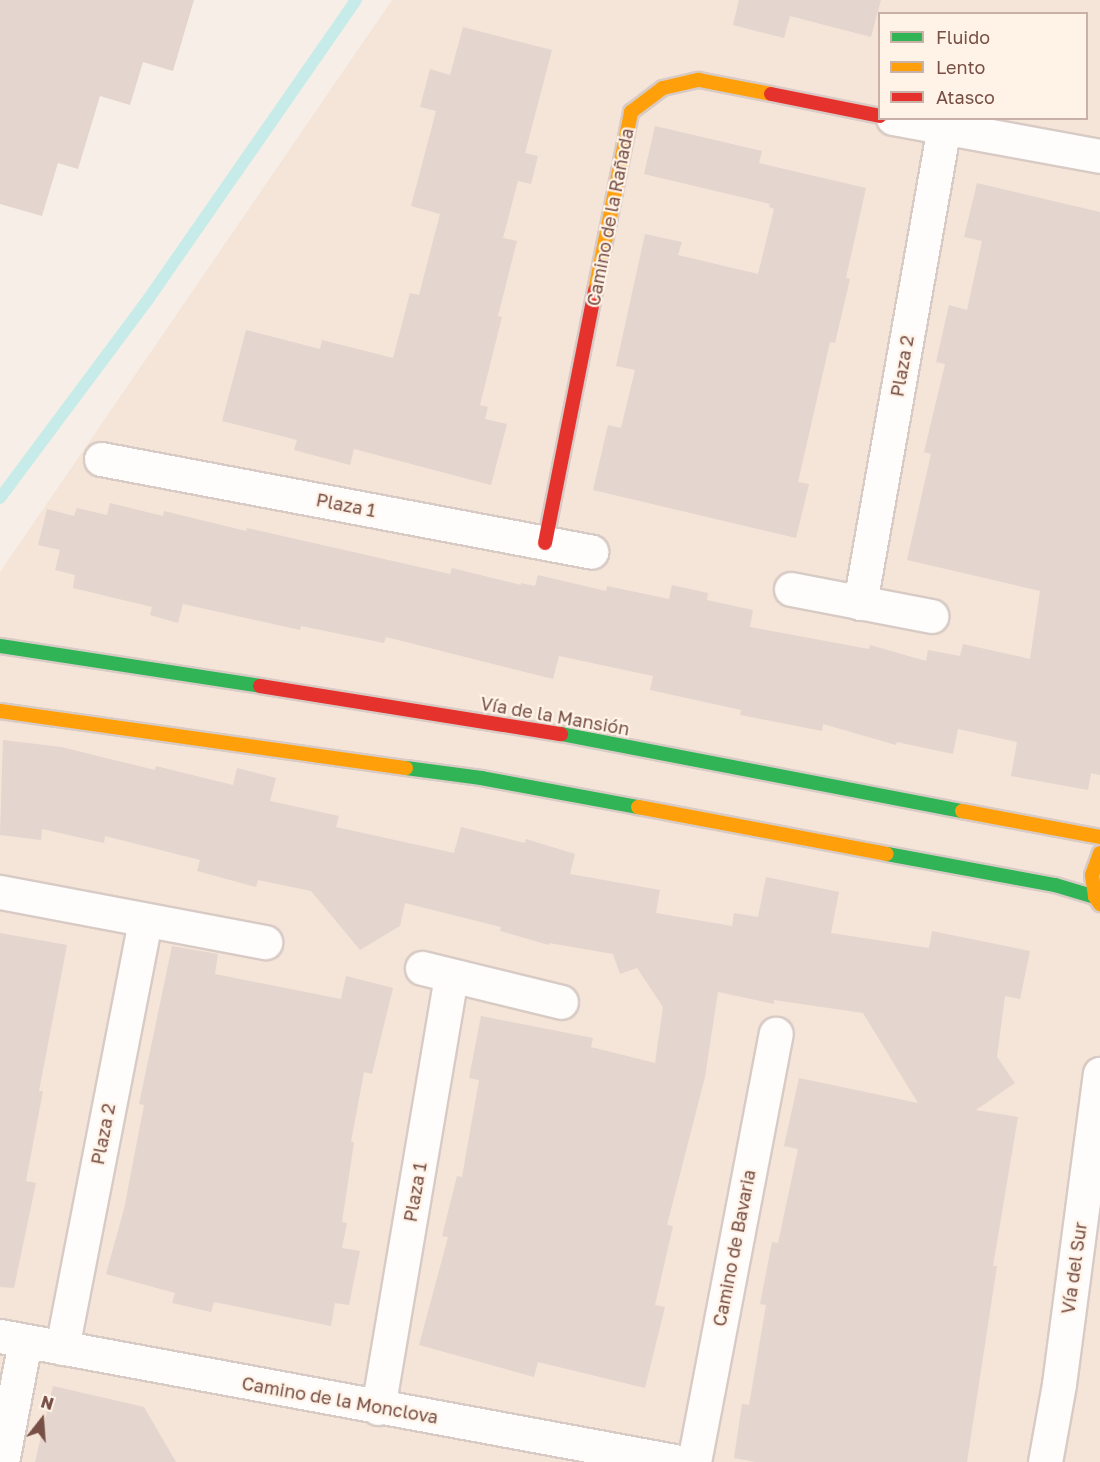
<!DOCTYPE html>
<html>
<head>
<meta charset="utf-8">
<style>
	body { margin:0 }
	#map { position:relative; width:1100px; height:1462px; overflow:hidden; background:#f7efe7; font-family:"Golos Text",sans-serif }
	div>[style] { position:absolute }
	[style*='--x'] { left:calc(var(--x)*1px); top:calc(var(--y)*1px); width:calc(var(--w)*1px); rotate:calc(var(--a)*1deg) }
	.residential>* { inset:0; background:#f5e4d8 }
	.stream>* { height:12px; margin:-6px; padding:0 6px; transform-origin:6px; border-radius:6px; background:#c7ebe8 }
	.building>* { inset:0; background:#e4d5ce }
	.roads { filter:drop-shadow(2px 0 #d8cbc5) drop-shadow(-2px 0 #d8cbc5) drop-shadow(0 2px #d8cbc5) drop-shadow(0 -2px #d8cbc5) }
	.street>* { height:33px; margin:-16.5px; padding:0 16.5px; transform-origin:16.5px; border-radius:16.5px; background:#fefdfb }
	.fast>* { height:14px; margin:-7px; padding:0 7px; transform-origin:7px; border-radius:7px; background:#30b455 }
	.slow>* { height:14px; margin:-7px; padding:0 7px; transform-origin:7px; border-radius:7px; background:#ff9f0a }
	.jam>* { height:14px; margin:-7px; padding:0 7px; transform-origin:7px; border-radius:7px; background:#e5322d }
	span { translate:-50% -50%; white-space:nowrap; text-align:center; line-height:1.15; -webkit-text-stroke:4.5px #fff3e8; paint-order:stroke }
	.street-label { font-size:18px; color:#774f45 }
	.legend { position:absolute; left:878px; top:12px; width:210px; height:108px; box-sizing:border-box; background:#fff3e8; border:2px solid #c9b1a7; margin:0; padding:8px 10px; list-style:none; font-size:18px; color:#774f45 }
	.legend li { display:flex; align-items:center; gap:12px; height:30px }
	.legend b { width:30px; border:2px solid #c9b1a7 }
	.north { position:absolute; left:12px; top:1390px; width:60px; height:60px; -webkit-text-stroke:4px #fff3e8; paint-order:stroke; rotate:17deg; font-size:16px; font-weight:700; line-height:24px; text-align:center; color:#774f45 }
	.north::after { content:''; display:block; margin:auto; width:21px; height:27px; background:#774f45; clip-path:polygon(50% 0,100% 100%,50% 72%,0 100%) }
</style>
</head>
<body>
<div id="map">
	<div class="residential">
		<i style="clip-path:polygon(evenodd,392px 0,1100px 0,1100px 1462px,0 1462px,0 572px,392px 0,880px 14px,1086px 14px,1086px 118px,880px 118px,880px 14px)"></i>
	</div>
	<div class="stream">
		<i style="--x:0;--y:498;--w:249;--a:-53.3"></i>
		<i style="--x:149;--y:298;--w:363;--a:-55.2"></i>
	</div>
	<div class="building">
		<i style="clip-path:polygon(0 0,194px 0,173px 71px,143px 62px,130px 105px,100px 96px,78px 169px,58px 163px,42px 216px,0 204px)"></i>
		<i style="clip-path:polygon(739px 0,881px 0,871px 37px,790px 16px,784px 38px,733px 25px)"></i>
		<i style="clip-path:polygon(463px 27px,552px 50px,525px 153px,538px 156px,531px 184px,518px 181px,503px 238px,517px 241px,498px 316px,502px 317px,480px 405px,488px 407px,485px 419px,507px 424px,491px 485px,354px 449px,350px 465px,294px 450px,297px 440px,222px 421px,246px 330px,320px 349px,322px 340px,393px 358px,410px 293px,419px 295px,440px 214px,411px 206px,436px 111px,420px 107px,430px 69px,450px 75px)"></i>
		<i style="clip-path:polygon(655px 126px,762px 151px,759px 163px,866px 188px,846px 278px,850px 279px,835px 343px,830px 342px,798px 482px,809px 484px,796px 538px,593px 490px,608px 425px,621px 428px,635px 370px,616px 366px,645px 234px,682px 242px,678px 255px,758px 274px,774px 209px,769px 207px,770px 204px,644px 174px)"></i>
		<i style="clip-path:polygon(977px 183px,1100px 212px,1100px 775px,1091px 773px,1088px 790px,1011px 776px,1017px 742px,958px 729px,953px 754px,897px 742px,896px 745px,823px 724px,822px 731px,740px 715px,741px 710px,650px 690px,653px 676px,559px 656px,553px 679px,386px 637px,384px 643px,301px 626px,300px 630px,183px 604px,178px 623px,150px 615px,152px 607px,73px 588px,75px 575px,55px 570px,60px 550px,38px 545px,47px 509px,74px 516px,77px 508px,107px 515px,110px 503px,163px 516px,164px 511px,246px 531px,247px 528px,450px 574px,452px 568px,521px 585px,521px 583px,535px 586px,538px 575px,606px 591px,607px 586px,669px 599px,672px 585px,708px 593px,707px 600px,753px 610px,750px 627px,869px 649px,870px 645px,926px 661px,928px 650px,960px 656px,963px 644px,1030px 659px,1040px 591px,907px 560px,931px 454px,924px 452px,945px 364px,936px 362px,949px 305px,967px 310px,982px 241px,964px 237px)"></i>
		<i style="clip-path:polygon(3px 740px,61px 747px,155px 770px,156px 766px,233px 785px,237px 768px,276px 778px,270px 801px,339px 816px,336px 827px,454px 853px,461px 827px,525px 843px,526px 839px,575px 854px,570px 874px,660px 890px,656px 913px,732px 926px,734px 913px,758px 917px,766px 877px,839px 892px,831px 933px,929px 948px,932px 931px,1030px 951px,1020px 999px,1005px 996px,997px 1057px,1015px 1083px,976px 1110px,1018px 1117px,993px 1266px,997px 1266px,967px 1462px,756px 1462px,734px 1458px,742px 1404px,749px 1405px,766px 1305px,760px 1304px,772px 1242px,778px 1243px,798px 1149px,784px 1146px,799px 1078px,918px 1103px,863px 1013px,774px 1000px,774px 1004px,718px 992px,705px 1077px,667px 1225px,673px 1226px,655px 1305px,665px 1307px,645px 1388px,538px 1362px,534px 1377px,419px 1345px,448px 1237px,442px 1236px,457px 1176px,462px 1177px,479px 1080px,469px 1078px,481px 1016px,593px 1038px,591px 1047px,655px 1063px,663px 1007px,637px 968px,620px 974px,613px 954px,549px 943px,549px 945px,500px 931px,501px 927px,405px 903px,400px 926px,360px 950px,311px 891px,258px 880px,256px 887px,197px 871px,200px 860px,105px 836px,104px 843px,42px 829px,41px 840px,0 835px)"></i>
		<i style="clip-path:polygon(0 933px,67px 945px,39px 1091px,43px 1091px,26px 1181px,36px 1183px,14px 1288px,0 1287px)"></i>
		<i style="clip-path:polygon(172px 946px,218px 954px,215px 974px,341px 999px,346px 976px,393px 988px,372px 1074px,364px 1072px,351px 1142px,354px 1142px,342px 1222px,347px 1223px,342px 1248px,360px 1251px,349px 1305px,335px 1303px,331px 1326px,214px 1302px,211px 1312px,172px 1303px,175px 1293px,106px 1274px,124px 1209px,144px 1105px,139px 1104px)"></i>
		<i style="clip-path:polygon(53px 1386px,144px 1407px,176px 1462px,35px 1462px)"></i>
	</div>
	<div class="roads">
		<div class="street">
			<i style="--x:893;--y:118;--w:210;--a:10.4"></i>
			<i style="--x:101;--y:459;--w:499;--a:10.7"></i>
			<i style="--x:791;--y:589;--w:143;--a:10.9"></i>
			<i style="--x:860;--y:603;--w:481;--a:-80"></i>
			<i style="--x:0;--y:892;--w:270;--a:10.7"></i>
			<i style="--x:422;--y:968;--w:143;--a:13.7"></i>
			<i style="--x:0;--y:1336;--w:692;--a:10.5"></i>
			<i style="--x:62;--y:1348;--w:436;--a:-79"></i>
			<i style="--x:378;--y:1408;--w:437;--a:-80.4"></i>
			<i style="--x:2;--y:1462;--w:123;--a:-79.2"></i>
			<i style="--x:694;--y:1462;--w:436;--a:-79.2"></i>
			<i style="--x:1045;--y:1462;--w:79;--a:-79.8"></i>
			<i style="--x:1059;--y:1384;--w:313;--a:-82.5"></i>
		</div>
		<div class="fast">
			<i style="--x:0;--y:646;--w:263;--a:8.7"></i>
			<i style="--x:561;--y:734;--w:408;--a:10.9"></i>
			<i style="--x:406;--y:768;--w:76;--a:7.6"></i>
			<i style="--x:481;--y:778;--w:160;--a:10.5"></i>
			<i style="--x:887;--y:854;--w:171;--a:10.5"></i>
			<i style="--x:1055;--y:885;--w:42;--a:16.7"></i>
		</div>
		<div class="slow">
			<i style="--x:595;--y:291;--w:183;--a:-78.6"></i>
			<i style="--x:631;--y:112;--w:40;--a:-37"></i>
			<i style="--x:663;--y:88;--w:37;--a:-13"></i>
			<i style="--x:699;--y:80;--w:73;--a:11"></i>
			<i style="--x:0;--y:711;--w:410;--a:8"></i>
			<i style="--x:638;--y:807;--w:253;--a:10.7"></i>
			<i style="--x:962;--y:811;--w:140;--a:10.7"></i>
			<i style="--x:1100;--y:853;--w:23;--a:110"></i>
			<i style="--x:1092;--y:875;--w:22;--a:82"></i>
			<i style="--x:1095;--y:897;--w:9;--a:54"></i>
		</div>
		<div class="jam">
			<i style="--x:771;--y:94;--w:111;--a:11.4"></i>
			<i style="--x:545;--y:543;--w:257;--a:-78.8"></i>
			<i style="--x:260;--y:686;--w:305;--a:9.1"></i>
		</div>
	</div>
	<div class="street-label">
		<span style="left:610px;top:217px;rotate:-79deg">Camino de la Rañada</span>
		<span style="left:902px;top:366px;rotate:-80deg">Plaza 2</span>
		<span style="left:346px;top:505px;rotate:11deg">Plaza 1</span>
		<span style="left:555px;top:716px;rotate:10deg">Vía de la Mansión</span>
		<span style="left:103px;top:1134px;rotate:-79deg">Plaza 2</span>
		<span style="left:415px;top:1192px;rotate:-80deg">Plaza 1</span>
		<span style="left:734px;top:1248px;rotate:-79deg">Camino de Bavaria</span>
		<span style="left:1074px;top:1268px;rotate:-82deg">Vía del Sur</span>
		<span style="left:340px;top:1400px;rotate:10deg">Camino de la Monclova</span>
	</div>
	<ul class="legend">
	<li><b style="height:8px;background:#30b455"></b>Fluido</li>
	<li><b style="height:8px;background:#ff9f0a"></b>Lento</li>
	<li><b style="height:8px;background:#e5322d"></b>Atasco</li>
	</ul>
	<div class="north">N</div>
</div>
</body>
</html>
